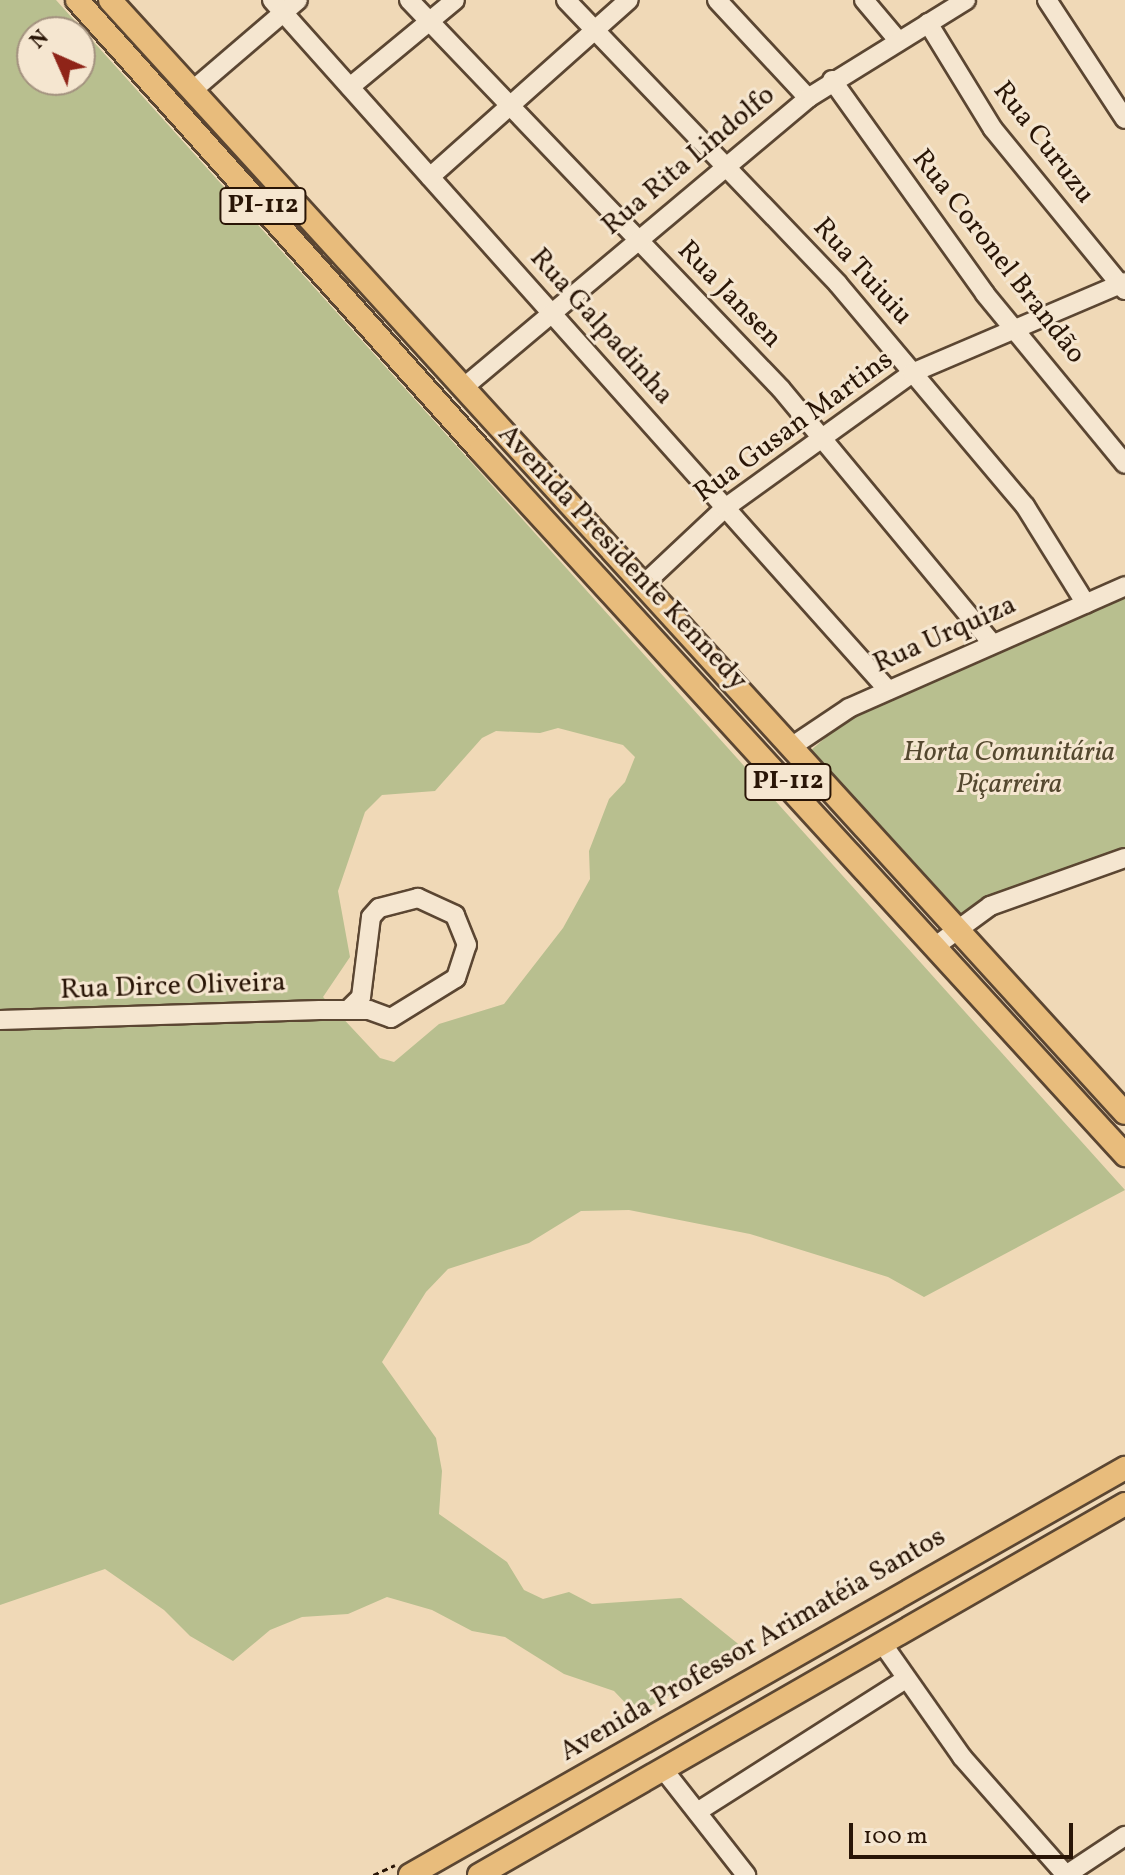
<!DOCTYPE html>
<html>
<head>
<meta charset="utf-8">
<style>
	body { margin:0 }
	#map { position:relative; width:1125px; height:1875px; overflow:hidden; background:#f0d9b7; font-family:Vollkorn,serif }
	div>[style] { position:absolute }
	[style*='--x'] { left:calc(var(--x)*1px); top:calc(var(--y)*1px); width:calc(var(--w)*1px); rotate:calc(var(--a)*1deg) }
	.green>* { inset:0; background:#b8bf8f }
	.path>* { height:3px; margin-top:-1.5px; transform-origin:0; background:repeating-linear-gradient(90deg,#291506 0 6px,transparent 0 10px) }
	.roads { filter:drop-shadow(2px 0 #5b4632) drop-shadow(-2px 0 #5b4632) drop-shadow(0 2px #5b4632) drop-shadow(0 -2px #5b4632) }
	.minor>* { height:18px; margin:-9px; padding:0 9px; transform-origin:9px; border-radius:9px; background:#f5e6d0 }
	.major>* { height:22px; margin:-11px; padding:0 11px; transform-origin:11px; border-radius:11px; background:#e8bc7c }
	span { translate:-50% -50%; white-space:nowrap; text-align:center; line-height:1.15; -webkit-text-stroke:6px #f5e6d0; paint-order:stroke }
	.shield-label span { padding:2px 6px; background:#f5e6d0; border:2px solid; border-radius:6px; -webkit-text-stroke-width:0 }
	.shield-label { font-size:26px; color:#291506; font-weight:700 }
	.street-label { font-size:28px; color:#291506 }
	.park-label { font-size:28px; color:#54482f; font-style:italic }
	.north { position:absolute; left:16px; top:16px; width:80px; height:80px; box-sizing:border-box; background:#f5e6d0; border:2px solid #a3927f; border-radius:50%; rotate:315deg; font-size:22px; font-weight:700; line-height:32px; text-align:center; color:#291506 }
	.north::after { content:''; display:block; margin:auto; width:28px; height:36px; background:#8f2418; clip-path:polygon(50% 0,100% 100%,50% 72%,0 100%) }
	.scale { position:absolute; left:849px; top:1823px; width:224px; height:36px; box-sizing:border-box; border:4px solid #291506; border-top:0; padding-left:10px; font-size:24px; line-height:28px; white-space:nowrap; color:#291506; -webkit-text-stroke:6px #f5e6d0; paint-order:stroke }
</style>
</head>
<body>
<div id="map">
	<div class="green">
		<i style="clip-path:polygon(evenodd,0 0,56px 0,1125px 1190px,924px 1297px,888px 1277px,750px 1234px,629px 1210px,581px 1211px,529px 1243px,448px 1269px,426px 1292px,382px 1362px,436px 1438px,442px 1471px,439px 1514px,507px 1562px,524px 1590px,543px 1599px,569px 1592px,592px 1604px,681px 1598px,747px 1651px,636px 1714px,614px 1691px,564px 1674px,505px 1637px,472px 1631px,432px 1610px,387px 1597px,348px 1614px,302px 1617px,270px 1630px,233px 1661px,190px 1636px,164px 1610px,105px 1569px,0 1605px,0 0,32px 32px,80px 32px,80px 80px,32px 80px,32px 32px,0 0,558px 728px,623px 745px,635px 757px,625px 782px,609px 799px,589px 851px,590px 879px,563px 928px,504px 1004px,439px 1024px,394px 1062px,380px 1058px,323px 997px,350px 957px,338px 891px,365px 812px,382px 795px,435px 791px,482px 738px,496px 731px,540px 733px,558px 728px)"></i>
		<i style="clip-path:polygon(1125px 598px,1125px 852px,1022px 883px,961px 919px,810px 751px,838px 727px,891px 698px)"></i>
	</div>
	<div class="path">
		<i style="--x:373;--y:1875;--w:24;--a:-24"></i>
	</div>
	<div class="roads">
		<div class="minor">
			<i style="--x:272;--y:0;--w:925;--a:48.24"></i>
			<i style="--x:409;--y:0;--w:538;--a:46.28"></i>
			<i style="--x:781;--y:389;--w:330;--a:50.3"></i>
			<i style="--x:566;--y:0;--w:393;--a:46.2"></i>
			<i style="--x:838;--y:284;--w:290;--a:49.9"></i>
			<i style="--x:1025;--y:506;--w:115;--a:58.1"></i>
			<i style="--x:717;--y:0;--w:134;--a:47.1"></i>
			<i style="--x:864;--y:0;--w:51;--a:49.8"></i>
			<i style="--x:1047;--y:0;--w:142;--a:56.8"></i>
			<i style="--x:928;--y:23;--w:124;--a:58.5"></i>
			<i style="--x:993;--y:129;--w:208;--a:50.7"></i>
			<i style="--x:832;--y:80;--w:263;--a:54.4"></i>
			<i style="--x:985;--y:294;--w:220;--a:50.5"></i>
			<i style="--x:350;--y:87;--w:136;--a:-39.6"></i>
			<i style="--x:193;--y:90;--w:138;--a:-40.6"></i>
			<i style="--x:430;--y:177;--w:266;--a:-41.7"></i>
			<i style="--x:464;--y:387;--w:449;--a:-40"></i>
			<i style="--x:808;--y:98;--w:186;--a:-31.8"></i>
			<i style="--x:644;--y:584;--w:111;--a:-43.2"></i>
			<i style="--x:725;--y:508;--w:231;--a:-35.8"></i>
			<i style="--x:912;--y:373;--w:232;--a:-23.1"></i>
			<i style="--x:794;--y:745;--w:66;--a:-33.9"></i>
			<i style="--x:849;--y:708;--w:302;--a:-23.8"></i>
			<i style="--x:937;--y:945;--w:66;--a:-36.3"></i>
			<i style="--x:990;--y:906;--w:143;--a:-19.6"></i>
			<i style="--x:0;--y:1020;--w:320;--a:-1.8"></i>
			<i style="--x:320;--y:1010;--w:49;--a:0"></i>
			<i style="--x:369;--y:1010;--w:23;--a:20"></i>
			<i style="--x:391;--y:1018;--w:76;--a:-31.6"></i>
			<i style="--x:456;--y:978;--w:35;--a:-72"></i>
			<i style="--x:467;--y:945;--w:32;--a:-112"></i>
			<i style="--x:455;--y:915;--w:41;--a:-155.3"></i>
			<i style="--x:418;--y:898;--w:40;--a:165.6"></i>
			<i style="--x:379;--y:908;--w:12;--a:132"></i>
			<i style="--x:371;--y:917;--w:81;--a:97.1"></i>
			<i style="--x:361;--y:997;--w:18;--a:135"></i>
			<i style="--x:882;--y:1643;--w:139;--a:54.9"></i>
			<i style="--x:962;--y:1757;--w:157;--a:48.6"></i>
			<i style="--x:663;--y:1769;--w:135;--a:51.9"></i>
			<i style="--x:697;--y:1812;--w:248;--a:-32.5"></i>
			<i style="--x:1066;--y:1875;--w:71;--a:-33.5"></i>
		</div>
		<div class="major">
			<i style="--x:77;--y:0;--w:604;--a:48.15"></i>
			<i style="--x:480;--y:450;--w:956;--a:47.54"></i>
			<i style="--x:110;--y:0;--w:1506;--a:47.64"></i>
			<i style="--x:410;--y:1875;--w:823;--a:-29.65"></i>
			<i style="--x:479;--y:1875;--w:745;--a:-29.87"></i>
		</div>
	</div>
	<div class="shield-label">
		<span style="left:263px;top:206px">PI-112</span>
		<span style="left:788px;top:782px">PI-112</span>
	</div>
	<div class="street-label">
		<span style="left:1043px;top:143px;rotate:52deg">Rua Curuzu</span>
		<span style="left:689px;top:161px;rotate:-40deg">Rua Rita Lindolfo</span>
		<span style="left:998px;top:257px;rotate:52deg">Rua Coronel Brandão</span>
		<span style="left:862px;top:272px;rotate:48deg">Rua Tuiuiu</span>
		<span style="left:729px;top:295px;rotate:46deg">Rua Jansen</span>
		<span style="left:601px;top:327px;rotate:48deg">Rua Galpadinha</span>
		<span style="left:794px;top:427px;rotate:-36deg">Rua Gusan Martins</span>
		<span style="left:622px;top:558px;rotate:47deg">Avenida Presidente Kennedy</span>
		<span style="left:945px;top:635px;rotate:-24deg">Rua Urquiza</span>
		<span style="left:173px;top:987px;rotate:-2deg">Rua Dirce Oliveira</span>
		<span style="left:753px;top:1645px;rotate:-30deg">Avenida Professor Arimatéia Santos</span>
	</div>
	<div class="park-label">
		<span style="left:1009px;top:769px">Horta Comunitária<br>Piçarreira</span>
	</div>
	<div class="north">N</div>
	<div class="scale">100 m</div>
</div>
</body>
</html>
